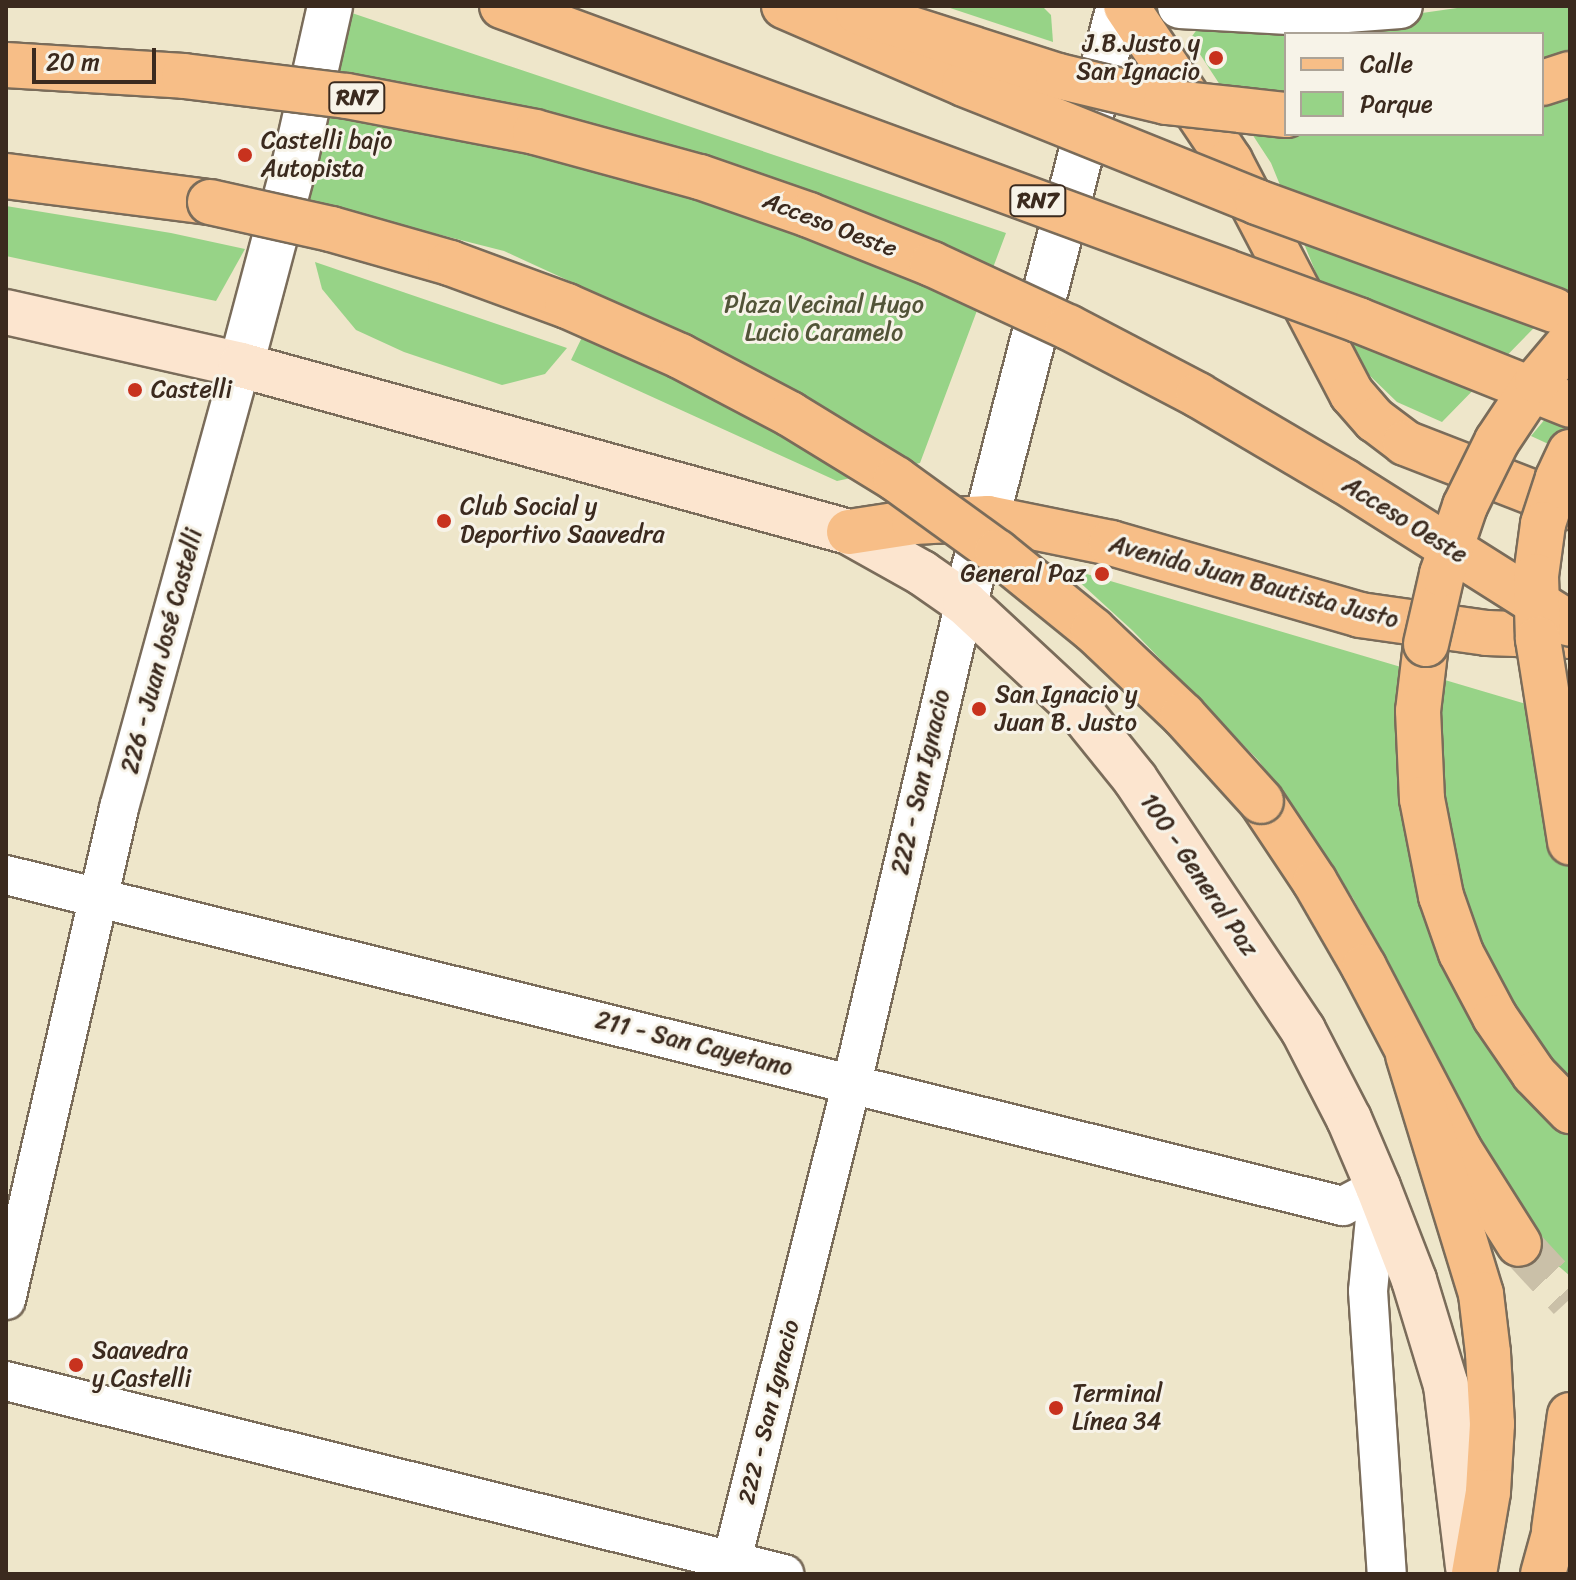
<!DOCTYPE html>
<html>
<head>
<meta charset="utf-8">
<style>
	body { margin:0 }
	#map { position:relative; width:1576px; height:1580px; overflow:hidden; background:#eee6ca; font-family:Sriracha,sans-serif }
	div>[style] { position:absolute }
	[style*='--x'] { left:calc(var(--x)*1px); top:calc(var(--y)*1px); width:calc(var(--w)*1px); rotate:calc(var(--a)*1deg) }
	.green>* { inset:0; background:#97d387 }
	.motorway-tunnel>* { height:44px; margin-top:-22px; transform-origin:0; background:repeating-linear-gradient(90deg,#cac0a8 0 44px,transparent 0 66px) }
	.roads { filter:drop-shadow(2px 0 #7a6c5a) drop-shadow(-2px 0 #7a6c5a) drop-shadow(0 2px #7a6c5a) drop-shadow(0 -2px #7a6c5a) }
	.minor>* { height:38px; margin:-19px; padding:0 19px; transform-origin:19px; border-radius:19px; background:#fff }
	.tertiary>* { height:44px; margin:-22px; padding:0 22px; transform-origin:22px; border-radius:22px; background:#fff }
	.secondary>* { height:44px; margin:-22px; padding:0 22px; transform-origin:22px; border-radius:22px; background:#fce5cf }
	.primary>* { height:44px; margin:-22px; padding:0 22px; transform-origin:22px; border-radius:22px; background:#f7be87 }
	.motorway>* { height:44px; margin:-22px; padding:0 22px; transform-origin:22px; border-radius:22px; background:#f7be87 }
	.bridges { filter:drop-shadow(2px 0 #7a6c5a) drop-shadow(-2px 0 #7a6c5a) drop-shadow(0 2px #7a6c5a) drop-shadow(0 -2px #7a6c5a) }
	.motorway-bridge>* { height:44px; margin:-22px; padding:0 22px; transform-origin:22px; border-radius:22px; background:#f7be87 }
	.dots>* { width:22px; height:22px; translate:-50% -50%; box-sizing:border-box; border:4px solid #f7f3e8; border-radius:50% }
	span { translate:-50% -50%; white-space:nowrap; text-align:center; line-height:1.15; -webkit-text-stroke:6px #f7f3e8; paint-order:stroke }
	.shield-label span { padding:2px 6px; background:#f7f3e8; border:2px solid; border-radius:6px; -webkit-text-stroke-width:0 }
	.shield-label { font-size:22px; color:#3b2a1e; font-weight:700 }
	.poi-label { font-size:24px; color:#3b2a1e }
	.right { translate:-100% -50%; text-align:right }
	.left { translate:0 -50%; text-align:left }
	.street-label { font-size:24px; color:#3b2a1e }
	.park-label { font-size:24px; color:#525438 }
	.frame { position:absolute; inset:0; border:8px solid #3b2a1e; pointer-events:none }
	.legend { position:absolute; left:1284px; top:32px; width:260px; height:104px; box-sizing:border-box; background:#f7f3e8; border:2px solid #aca397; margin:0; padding:10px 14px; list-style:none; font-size:24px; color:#3b2a1e }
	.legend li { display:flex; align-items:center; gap:16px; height:40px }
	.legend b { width:40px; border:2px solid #aca397 }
	.scale { position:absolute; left:32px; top:48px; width:124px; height:36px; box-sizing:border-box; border:4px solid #3b2a1e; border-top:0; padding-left:10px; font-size:24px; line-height:28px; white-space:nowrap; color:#3b2a1e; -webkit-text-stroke:6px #f7f3e8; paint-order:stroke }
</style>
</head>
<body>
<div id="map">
	<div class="green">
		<i style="clip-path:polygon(944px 6px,1042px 6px,1051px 15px,1053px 42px)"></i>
		<i style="clip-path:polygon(1471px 6px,1570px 6px,1570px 53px,1542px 62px,1542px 34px,1286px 34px,1286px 134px,1542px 134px,1542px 94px,1570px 85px,1570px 291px,1442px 422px,1397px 402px,1366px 372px,1325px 295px,1271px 163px,1190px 39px,1201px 24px,1324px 27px)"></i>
		<i style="clip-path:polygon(343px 10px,1006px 233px,920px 463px,837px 481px,571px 360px,602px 296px,504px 251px,295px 198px)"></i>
		<i style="clip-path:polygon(6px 206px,171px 233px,245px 249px,216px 301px,6px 256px)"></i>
		<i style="clip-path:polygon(315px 262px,567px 348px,545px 374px,502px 385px,404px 352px,356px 330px,322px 289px)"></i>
		<i style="clip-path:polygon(1570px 389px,1570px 454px,1531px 436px)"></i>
		<i style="clip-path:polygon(1063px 567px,1570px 717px,1570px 1276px,1541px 1251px,1488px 1177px,1427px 1037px,1353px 898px,1259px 761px,1133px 631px)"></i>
	</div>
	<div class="motorway-tunnel">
		<i style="--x:1519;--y:1244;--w:75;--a:47.2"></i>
	</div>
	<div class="roads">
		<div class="minor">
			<i style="--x:6;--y:875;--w:1377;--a:13.91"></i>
			<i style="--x:1343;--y:1206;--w:40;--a:-28"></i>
			<i style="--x:1378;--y:1187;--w:104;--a:95.5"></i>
			<i style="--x:1368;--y:1291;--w:284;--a:86.2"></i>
			<i style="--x:6;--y:1300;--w:505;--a:-77.06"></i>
			<i style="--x:119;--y:808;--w:459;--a:-74.6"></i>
			<i style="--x:6;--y:1381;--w:802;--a:13.93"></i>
			<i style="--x:732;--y:1560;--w:492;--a:-75.9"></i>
			<i style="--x:852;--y:1083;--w:493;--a:-76.8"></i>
		</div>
		<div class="tertiary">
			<i style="--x:1180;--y:6;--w:127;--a:3.2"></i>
			<i style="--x:1307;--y:13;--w:93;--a:-4.3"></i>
			<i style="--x:241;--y:365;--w:206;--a:-75.1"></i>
			<i style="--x:294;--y:166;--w:164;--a:-77.3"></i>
			<i style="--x:965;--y:603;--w:617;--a:-75.54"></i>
		</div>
		<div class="secondary">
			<i style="--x:6;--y:312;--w:241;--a:12.7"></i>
			<i style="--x:241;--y:365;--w:631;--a:15.36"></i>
			<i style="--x:849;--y:532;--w:84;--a:29.3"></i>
			<i style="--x:922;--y:573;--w:52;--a:34.9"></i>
			<i style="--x:965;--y:603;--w:153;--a:42.9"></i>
			<i style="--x:1077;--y:707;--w:92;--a:51.1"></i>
			<i style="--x:1135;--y:779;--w:302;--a:56.2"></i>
			<i style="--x:1303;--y:1030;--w:100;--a:62.7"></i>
			<i style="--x:1349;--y:1119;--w:74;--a:66.9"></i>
			<i style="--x:1378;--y:1187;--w:100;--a:68.8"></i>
			<i style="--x:1414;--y:1280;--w:110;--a:73.1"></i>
			<i style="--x:1446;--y:1385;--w:184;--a:83.1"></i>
		</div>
		<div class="primary">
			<i style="--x:1126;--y:6;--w:187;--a:56.1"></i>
			<i style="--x:1230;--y:161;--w:263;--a:62.4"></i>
			<i style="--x:1352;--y:394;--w:35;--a:49"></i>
			<i style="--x:1375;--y:420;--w:38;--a:37"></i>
			<i style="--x:1405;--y:443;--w:177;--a:21.2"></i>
			<i style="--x:849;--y:532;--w:66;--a:-8.7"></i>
			<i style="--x:914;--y:522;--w:74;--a:-3.1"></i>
			<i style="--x:988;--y:518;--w:126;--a:11.5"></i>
			<i style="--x:1111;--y:543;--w:259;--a:16.1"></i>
			<i style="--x:1360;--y:615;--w:128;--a:8.1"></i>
			<i style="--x:1487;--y:633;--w:83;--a:2.1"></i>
		</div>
		<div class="motorway">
			<i style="--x:1542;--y:83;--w:29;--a:-18"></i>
			<i style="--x:6;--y:176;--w:206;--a:7.3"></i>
			<i style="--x:1426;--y:644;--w:67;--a:96.8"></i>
			<i style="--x:1418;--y:711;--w:88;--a:87.4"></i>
			<i style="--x:1422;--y:799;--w:99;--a:78.9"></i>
			<i style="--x:1441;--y:896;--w:60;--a:70.7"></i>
			<i style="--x:1461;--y:953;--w:72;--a:62"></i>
			<i style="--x:1495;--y:1017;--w:69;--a:55.6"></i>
			<i style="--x:1534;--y:1074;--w:52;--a:45.8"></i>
			<i style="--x:1261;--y:801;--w:97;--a:56.3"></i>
			<i style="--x:1315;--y:882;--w:98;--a:60"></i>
			<i style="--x:1364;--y:967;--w:205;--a:62.4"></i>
			<i style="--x:1459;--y:1149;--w:112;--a:57.7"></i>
			<i style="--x:1408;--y:1055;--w:250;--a:73"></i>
			<i style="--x:1481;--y:1294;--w:59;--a:83.2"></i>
			<i style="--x:1488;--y:1353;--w:71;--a:86.8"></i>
			<i style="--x:1492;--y:1424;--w:68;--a:93.4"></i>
			<i style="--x:1488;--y:1492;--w:83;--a:99.7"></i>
			<i style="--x:1554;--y:1530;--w:116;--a:-82.1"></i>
			<i style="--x:1543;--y:1574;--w:72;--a:-74.6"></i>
		</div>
	</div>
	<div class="bridges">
		<div class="motorway-bridge">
			<i style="--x:502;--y:6;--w:912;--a:20.14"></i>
			<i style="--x:1358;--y:320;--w:228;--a:21.8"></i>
			<i style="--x:784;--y:6;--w:196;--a:23.4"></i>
			<i style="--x:964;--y:84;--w:316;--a:21.9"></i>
			<i style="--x:1257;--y:202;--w:316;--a:20"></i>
			<i style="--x:858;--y:12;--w:210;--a:17.7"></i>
			<i style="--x:1058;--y:76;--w:111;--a:13.5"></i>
			<i style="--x:1166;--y:102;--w:121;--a:6.2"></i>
			<i style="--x:6;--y:65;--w:178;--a:3.5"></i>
			<i style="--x:184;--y:76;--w:164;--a:7"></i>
			<i style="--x:347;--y:96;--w:191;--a:10.8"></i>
			<i style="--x:535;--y:132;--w:171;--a:15.3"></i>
			<i style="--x:700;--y:177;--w:115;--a:19.2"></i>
			<i style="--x:809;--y:215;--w:132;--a:21.7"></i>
			<i style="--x:932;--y:264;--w:150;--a:24.9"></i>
			<i style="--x:1068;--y:327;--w:147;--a:27.6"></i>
			<i style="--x:1198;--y:395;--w:169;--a:30.5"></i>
			<i style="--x:1344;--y:481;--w:267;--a:32.3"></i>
			<i style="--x:210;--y:202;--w:124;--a:12.6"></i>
			<i style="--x:331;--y:229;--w:124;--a:15.9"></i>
			<i style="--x:450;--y:263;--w:125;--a:20.2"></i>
			<i style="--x:567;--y:306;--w:124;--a:23.9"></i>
			<i style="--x:680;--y:356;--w:124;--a:27.8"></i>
			<i style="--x:790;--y:414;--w:124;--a:31.5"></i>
			<i style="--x:896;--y:479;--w:125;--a:35.9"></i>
			<i style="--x:997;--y:552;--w:124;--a:39.1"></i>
			<i style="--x:1093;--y:630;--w:124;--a:43.4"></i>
			<i style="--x:1183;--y:715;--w:116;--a:47.8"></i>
			<i style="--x:1570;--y:452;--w:29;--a:115"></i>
			<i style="--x:1558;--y:478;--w:48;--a:108.1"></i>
			<i style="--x:1543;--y:524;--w:52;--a:97.7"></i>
			<i style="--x:1536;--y:576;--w:63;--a:88.2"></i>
			<i style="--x:1538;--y:639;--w:206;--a:81"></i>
			<i style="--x:1426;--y:644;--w:72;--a:-77.1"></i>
			<i style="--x:1442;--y:574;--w:72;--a:-71.3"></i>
			<i style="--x:1465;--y:506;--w:72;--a:-63.8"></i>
			<i style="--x:1497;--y:441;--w:72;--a:-56.3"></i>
			<i style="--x:1537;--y:381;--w:51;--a:-49.8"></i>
		</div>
	</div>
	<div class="dots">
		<i style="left:1216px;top:58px;background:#c8321e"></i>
		<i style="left:245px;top:155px;background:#c8321e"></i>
		<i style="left:135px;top:390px;background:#c8321e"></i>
		<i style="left:444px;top:521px;background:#c8321e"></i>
		<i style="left:1102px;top:574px;background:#c8321e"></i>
		<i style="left:979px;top:709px;background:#c8321e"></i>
		<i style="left:76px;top:1365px;background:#c8321e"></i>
		<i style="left:1056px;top:1408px;background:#c8321e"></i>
	</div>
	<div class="shield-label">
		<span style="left:357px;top:98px">RN7</span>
		<span style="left:1038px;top:201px">RN7</span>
	</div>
	<div class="poi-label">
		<span class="right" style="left:1200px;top:58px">J.B.Justo y<br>San Ignacio</span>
		<span class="left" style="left:261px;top:155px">Castelli bajo<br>Autopista</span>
		<span class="left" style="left:151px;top:390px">Castelli</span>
		<span class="left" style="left:460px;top:521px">Club Social y<br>Deportivo Saavedra</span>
		<span class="right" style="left:1086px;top:574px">General Paz</span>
		<span class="left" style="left:995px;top:709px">San Ignacio y<br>Juan B. Justo</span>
		<span class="left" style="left:92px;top:1365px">Saavedra<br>y Castelli</span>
		<span class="left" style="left:1072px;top:1408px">Terminal<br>Línea 34</span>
	</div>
	<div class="street-label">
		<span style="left:830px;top:225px;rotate:21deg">Acceso Oeste</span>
		<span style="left:1405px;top:520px;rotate:32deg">Acceso Oeste</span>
		<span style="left:1254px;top:582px;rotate:15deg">Avenida Juan Bautista Justo</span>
		<span style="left:162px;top:651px;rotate:-75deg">226 - Juan José Castelli</span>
		<span style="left:921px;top:782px;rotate:-77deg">222 - San Ignacio</span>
		<span style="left:1199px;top:875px;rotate:56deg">100 - General Paz</span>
		<span style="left:694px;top:1044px;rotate:14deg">211 - San Cayetano</span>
		<span style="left:769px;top:1412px;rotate:-76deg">222 - San Ignacio</span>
	</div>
	<div class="park-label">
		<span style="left:824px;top:319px">Plaza Vecinal Hugo<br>Lucio Caramelo</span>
	</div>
	<div class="frame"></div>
	<ul class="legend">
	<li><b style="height:10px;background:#f7be87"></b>Calle</li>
	<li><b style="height:22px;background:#97d387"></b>Parque</li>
	</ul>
	<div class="scale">20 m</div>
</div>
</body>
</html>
